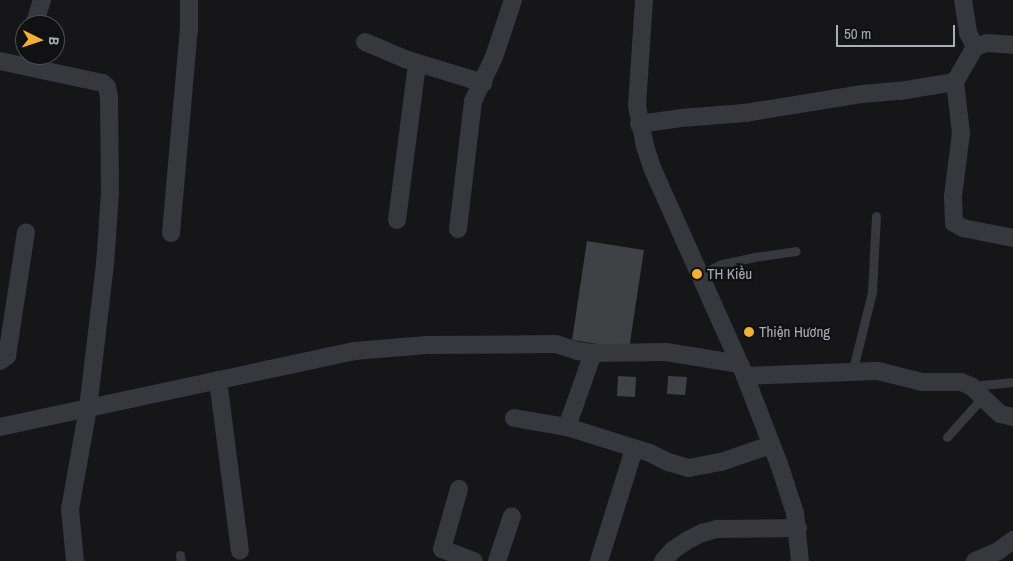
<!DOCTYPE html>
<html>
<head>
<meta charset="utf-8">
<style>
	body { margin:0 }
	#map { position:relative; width:1013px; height:561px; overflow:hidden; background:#161618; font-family:"Archivo Narrow",sans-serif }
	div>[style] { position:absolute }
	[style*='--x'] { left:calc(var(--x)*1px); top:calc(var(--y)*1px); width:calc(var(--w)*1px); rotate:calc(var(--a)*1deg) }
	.building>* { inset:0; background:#404145 }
	.service>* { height:9px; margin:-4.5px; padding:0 4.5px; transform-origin:4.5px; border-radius:4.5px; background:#37383d }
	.minor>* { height:18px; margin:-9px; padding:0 9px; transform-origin:9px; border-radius:9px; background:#37383d }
	.dots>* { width:14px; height:14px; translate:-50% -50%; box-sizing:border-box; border:2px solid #111113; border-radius:50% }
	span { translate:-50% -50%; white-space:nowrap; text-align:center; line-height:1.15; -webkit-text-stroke:4.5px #111113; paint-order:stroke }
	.poi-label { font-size:15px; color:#a8adb8 }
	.left { translate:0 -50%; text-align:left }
	.north { position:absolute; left:15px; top:15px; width:50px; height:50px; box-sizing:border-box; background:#111113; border:1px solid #4d4f55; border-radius:50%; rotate:94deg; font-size:14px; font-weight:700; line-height:20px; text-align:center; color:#a8adb8 }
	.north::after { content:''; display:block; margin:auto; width:18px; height:22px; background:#f2b134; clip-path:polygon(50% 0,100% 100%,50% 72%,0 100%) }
	.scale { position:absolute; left:836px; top:25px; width:119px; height:22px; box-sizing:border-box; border:2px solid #a8adb8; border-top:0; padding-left:6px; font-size:15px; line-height:18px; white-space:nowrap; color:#a8adb8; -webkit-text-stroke:4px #111113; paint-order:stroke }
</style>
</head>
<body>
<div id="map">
	<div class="building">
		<i style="clip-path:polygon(587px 241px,644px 250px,629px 349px,572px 340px)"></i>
		<i style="clip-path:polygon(618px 376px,636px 377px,635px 397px,617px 396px)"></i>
		<i style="clip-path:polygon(668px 376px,687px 377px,685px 395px,667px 394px)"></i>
	</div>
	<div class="service">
		<i style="--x:699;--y:275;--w:25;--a:-26"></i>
		<i style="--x:722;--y:264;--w:33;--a:-12"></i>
		<i style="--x:754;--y:257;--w:42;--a:-8.1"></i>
		<i style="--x:852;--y:373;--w:83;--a:-76.1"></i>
		<i style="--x:872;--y:292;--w:76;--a:-87"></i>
		<i style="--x:972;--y:386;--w:41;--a:-5.6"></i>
		<i style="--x:947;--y:437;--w:52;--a:-48.1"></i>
		<i style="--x:180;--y:555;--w:6;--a:81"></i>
	</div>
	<div class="minor">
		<i style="--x:644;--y:0;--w:106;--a:93.8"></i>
		<i style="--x:637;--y:106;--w:41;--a:78.7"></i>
		<i style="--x:645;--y:146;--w:25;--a:72"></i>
		<i style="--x:653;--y:170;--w:226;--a:65.9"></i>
		<i style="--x:745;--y:376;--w:94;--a:68.9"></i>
		<i style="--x:779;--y:464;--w:52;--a:71.9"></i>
		<i style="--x:795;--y:513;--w:48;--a:84.1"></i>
		<i style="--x:963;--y:0;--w:33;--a:81"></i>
		<i style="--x:968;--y:33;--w:16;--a:63"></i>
		<i style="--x:34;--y:25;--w:26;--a:-72"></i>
		<i style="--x:365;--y:42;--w:43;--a:23"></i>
		<i style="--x:405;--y:59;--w:82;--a:17.1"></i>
		<i style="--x:0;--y:61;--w:105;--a:12.1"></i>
		<i style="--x:103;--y:83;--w:6;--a:45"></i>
		<i style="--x:107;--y:87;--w:10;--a:79"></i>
		<i style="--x:109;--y:97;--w:96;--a:89.4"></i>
		<i style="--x:110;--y:193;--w:71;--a:94"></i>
		<i style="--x:105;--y:264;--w:145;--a:96.7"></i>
		<i style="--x:88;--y:408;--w:103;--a:100.1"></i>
		<i style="--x:70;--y:509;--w:52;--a:84.5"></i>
		<i style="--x:955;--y:82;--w:51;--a:83.3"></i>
		<i style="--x:961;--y:133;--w:64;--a:97.2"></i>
		<i style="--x:953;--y:196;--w:27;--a:88"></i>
		<i style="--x:954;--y:223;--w:10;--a:29"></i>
		<i style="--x:963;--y:228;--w:51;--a:11.3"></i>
		<i style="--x:639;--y:124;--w:42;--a:-8.1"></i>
		<i style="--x:681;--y:118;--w:64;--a:-4.5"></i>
		<i style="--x:745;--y:113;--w:119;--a:-9.2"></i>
		<i style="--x:862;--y:94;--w:38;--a:-5"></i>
		<i style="--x:900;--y:91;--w:56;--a:-9.3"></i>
		<i style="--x:955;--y:82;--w:40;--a:-60.3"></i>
		<i style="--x:975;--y:47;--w:13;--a:-18"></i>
		<i style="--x:987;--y:43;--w:26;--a:4"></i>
		<i style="--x:397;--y:220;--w:158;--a:-82.7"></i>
		<i style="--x:458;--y:229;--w:129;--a:-83.3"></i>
		<i style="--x:473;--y:101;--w:49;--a:-64.5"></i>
		<i style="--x:494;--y:57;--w:60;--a:-71.6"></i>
		<i style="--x:171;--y:233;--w:205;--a:-85"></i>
		<i style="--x:189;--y:29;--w:29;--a:-90"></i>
		<i style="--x:593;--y:353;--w:78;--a:109.4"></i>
		<i style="--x:567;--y:427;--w:87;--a:17.4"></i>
		<i style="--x:650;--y:453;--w:20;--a:27"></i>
		<i style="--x:668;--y:462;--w:22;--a:16"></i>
		<i style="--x:689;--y:468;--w:33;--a:-11"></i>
		<i style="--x:721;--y:462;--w:53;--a:-18.8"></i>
		<i style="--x:0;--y:361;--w:9;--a:-36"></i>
		<i style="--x:7;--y:356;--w:125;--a:-81.3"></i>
		<i style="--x:745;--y:376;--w:133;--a:-2.2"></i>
		<i style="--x:878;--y:371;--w:45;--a:14"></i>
		<i style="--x:922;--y:382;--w:39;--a:0"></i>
		<i style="--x:961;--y:382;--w:11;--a:22"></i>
		<i style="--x:971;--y:386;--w:40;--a:44"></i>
		<i style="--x:1000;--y:414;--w:13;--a:13"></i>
		<i style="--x:218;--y:380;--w:172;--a:82.7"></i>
		<i style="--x:514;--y:418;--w:54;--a:9.6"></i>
		<i style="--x:0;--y:427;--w:362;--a:-12.1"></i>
		<i style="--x:354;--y:351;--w:73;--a:-4.7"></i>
		<i style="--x:427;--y:345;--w:129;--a:-0.4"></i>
		<i style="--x:556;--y:344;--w:22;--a:18"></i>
		<i style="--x:577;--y:351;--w:16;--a:7"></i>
		<i style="--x:593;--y:353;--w:73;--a:-0.8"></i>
		<i style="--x:666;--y:352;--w:75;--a:9.2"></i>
		<i style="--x:459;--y:489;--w:62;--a:105.8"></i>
		<i style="--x:442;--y:549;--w:34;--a:21"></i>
		<i style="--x:497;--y:561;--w:47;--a:-71.6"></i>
		<i style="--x:599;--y:561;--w:117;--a:-72.6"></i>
		<i style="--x:663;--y:561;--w:15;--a:-48"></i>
		<i style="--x:673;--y:550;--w:18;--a:-34"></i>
		<i style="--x:688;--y:540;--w:16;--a:-27"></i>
		<i style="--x:702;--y:533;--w:16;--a:-15"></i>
		<i style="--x:717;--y:529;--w:81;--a:-0.7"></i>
		<i style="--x:975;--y:561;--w:25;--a:-23"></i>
		<i style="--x:998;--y:551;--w:19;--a:-36"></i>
	</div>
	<div class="dots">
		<i style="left:697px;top:274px;background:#f2b134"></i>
		<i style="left:749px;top:332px;background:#f2b134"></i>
	</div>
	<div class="poi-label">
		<span class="left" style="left:707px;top:274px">TH Kiều</span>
		<span class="left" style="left:759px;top:332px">Thiện Hương</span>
	</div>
	<div class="north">B</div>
	<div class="scale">50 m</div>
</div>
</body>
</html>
